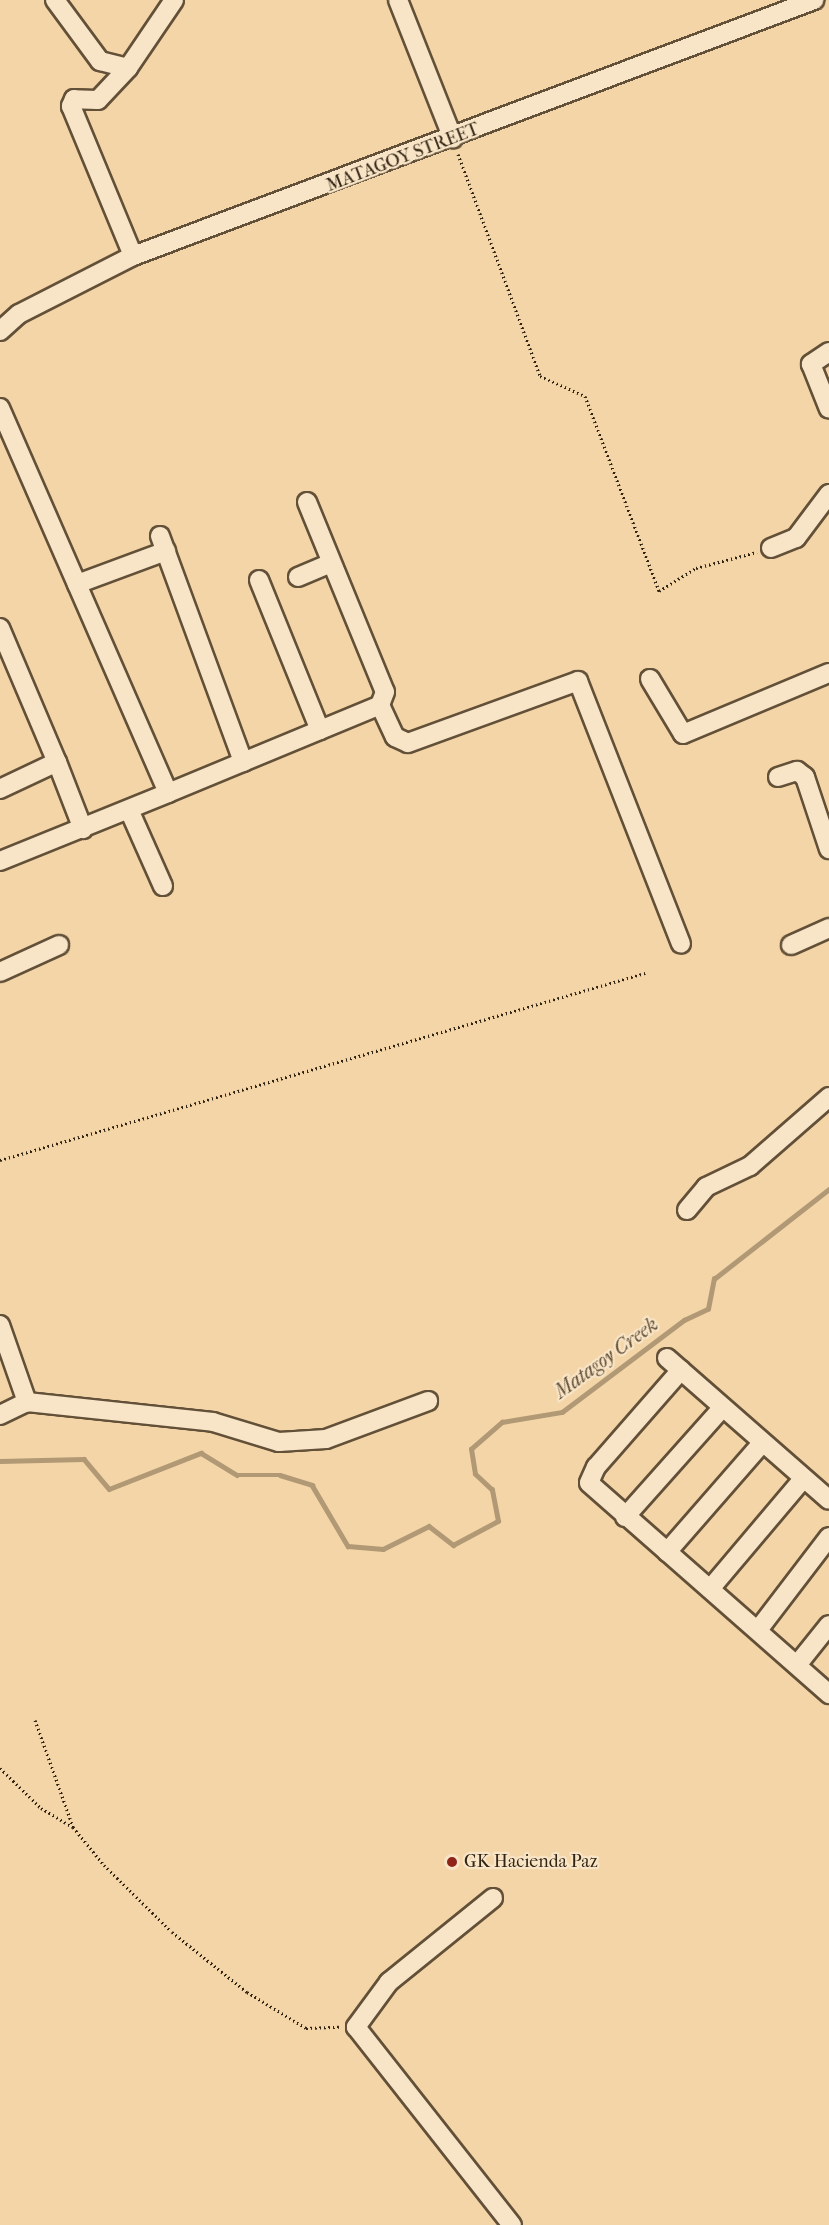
<!DOCTYPE html>
<html>
<head>
<meta charset="utf-8">
<style>
	body { margin:0 }
	#map { position:relative; width:829px; height:2225px; overflow:hidden; background:#f4d5a7; font-family:"IM FELL French Canon",serif }
	div>[style] { position:absolute }
	[style*='--x'] { left:calc(var(--x)*1px); top:calc(var(--y)*1px); width:calc(var(--w)*1px); rotate:calc(var(--a)*1deg) }
	.stream>* { height:4.5px; margin:-2.25px; padding:0 2.25px; transform-origin:2.25px; border-radius:2.25px; background:#b29975 }
	.path>* { height:3px; margin-top:-1.5px; transform-origin:0; background:repeating-linear-gradient(90deg,#322413 0 1.5px,transparent 0 4.5px) }
	.roads { filter:drop-shadow(2px 0 #625038) drop-shadow(-2px 0 #625038) drop-shadow(0 2px #625038) drop-shadow(0 -2px #625038) }
	.street>* { height:18px; margin:-9px; padding:0 9px; transform-origin:9px; border-radius:9px; background:#f8e4c6 }
	.dots>* { width:16px; height:16px; translate:-50% -50%; box-sizing:border-box; border:3px solid #f8e4c6; border-radius:50% }
	span { translate:-50% -50%; white-space:nowrap; text-align:center; line-height:1.15; -webkit-text-stroke:4.5px #f8e4c6; paint-order:stroke }
	.street-label { font-size:18px; color:#322413 }
	.poi-label { font-size:18px; color:#322413 }
	.left { translate:0 -50%; text-align:left }
	.water-label { font-size:20px; color:#5f4d35; font-style:italic }
</style>
</head>
<body>
<div id="map">
	<div class="stream">
		<i style="--x:0;--y:1461;--w:84;--a:-1.4"></i>
		<i style="--x:84;--y:1459;--w:39;--a:50"></i>
		<i style="--x:109;--y:1489;--w:99;--a:-21.4"></i>
		<i style="--x:201;--y:1453;--w:42;--a:31.4"></i>
		<i style="--x:237;--y:1475;--w:43;--a:0"></i>
		<i style="--x:280;--y:1475;--w:34;--a:17"></i>
		<i style="--x:312;--y:1485;--w:71;--a:59.5"></i>
		<i style="--x:348;--y:1546;--w:35;--a:5"></i>
		<i style="--x:383;--y:1549;--w:51;--a:-26.6"></i>
		<i style="--x:429;--y:1526;--w:31;--a:38"></i>
		<i style="--x:453;--y:1545;--w:51;--a:-28.1"></i>
		<i style="--x:498;--y:1521;--w:32;--a:-101"></i>
		<i style="--x:492;--y:1490;--w:23;--a:-137"></i>
		<i style="--x:475;--y:1474;--w:25;--a:-99"></i>
		<i style="--x:471;--y:1449;--w:41;--a:-41.1"></i>
		<i style="--x:502;--y:1422;--w:61;--a:-9.5"></i>
		<i style="--x:562;--y:1412;--w:153;--a:-37"></i>
		<i style="--x:684;--y:1320;--w:26;--a:-25"></i>
		<i style="--x:708;--y:1309;--w:31;--a:-79"></i>
		<i style="--x:714;--y:1279;--w:146;--a:-38"></i>
	</div>
	<div class="path">
		<i style="--x:458;--y:154;--w:237;--a:69.7"></i>
		<i style="--x:540;--y:376;--w:49;--a:24"></i>
		<i style="--x:585;--y:396;--w:209;--a:69.2"></i>
		<i style="--x:659;--y:591;--w:44;--a:-31.9"></i>
		<i style="--x:696;--y:568;--w:63;--a:-14.7"></i>
		<i style="--x:0;--y:1160;--w:672;--a:-16.17"></i>
		<i style="--x:35;--y:1720;--w:114;--a:70.4"></i>
		<i style="--x:73;--y:1827;--w:49;--a:50.8"></i>
		<i style="--x:104;--y:1865;--w:95;--a:44.6"></i>
		<i style="--x:172;--y:1932;--w:96;--a:38.7"></i>
		<i style="--x:247;--y:1992;--w:69;--a:31.4"></i>
		<i style="--x:306;--y:2028;--w:33;--a:-2"></i>
		<i style="--x:0;--y:1768;--w:57;--a:44.3"></i>
		<i style="--x:41;--y:1808;--w:37;--a:31"></i>
	</div>
	<div class="roads">
		<div class="street">
			<i style="--x:55;--y:0;--w:76;--a:53.6"></i>
			<i style="--x:100;--y:61;--w:29;--a:14"></i>
			<i style="--x:128;--y:68;--w:82;--a:-55.9"></i>
			<i style="--x:398;--y:0;--w:149;--a:68.4"></i>
			<i style="--x:128;--y:68;--w:44;--a:133.2"></i>
			<i style="--x:98;--y:100;--w:24;--a:-178"></i>
			<i style="--x:74;--y:99;--w:8;--a:113"></i>
			<i style="--x:71;--y:106;--w:162;--a:67.5"></i>
			<i style="--x:0;--y:331;--w:25;--a:-42"></i>
			<i style="--x:19;--y:314;--w:128;--a:-27"></i>
			<i style="--x:133;--y:256;--w:728;--a:-20.6"></i>
			<i style="--x:829;--y:352;--w:22;--a:146"></i>
			<i style="--x:811;--y:364;--w:48;--a:68.2"></i>
			<i style="--x:0;--y:408;--w:420;--a:66.4"></i>
			<i style="--x:168;--y:793;--w:230;--a:-22.5"></i>
			<i style="--x:380;--y:705;--w:35;--a:65"></i>
			<i style="--x:395;--y:737;--w:14;--a:25"></i>
			<i style="--x:408;--y:743;--w:181;--a:-20"></i>
			<i style="--x:578;--y:681;--w:282;--a:68.6"></i>
			<i style="--x:307;--y:502;--w:205;--a:67.7"></i>
			<i style="--x:385;--y:692;--w:14;--a:111"></i>
			<i style="--x:160;--y:536;--w:241;--a:69.8"></i>
			<i style="--x:771;--y:548;--w:27;--a:-22"></i>
			<i style="--x:796;--y:538;--w:55;--a:-53.1"></i>
			<i style="--x:298;--y:577;--w:36;--a:-23"></i>
			<i style="--x:259;--y:580;--w:162;--a:67.9"></i>
			<i style="--x:77;--y:584;--w:95;--a:-20.3"></i>
			<i style="--x:0;--y:628;--w:146;--a:67"></i>
			<i style="--x:57;--y:762;--w:63;--a:154.7"></i>
			<i style="--x:650;--y:679;--w:64;--a:59"></i>
			<i style="--x:683;--y:734;--w:158;--a:-22.7"></i>
			<i style="--x:57;--y:762;--w:72;--a:68.8"></i>
			<i style="--x:778;--y:777;--w:20;--a:-18"></i>
			<i style="--x:797;--y:771;--w:10;--a:37"></i>
			<i style="--x:805;--y:777;--w:76;--a:71.6"></i>
			<i style="--x:130;--y:812;--w:81;--a:66"></i>
			<i style="--x:0;--y:861;--w:181;--a:-22"></i>
			<i style="--x:791;--y:945;--w:42;--a:-24.1"></i>
			<i style="--x:0;--y:972;--w:65;--a:-24.6"></i>
			<i style="--x:687;--y:1210;--w:30;--a:-50"></i>
			<i style="--x:706;--y:1187;--w:49;--a:-25.5"></i>
			<i style="--x:750;--y:1166;--w:105;--a:-41.1"></i>
			<i style="--x:0;--y:1325;--w:82;--a:70.7"></i>
			<i style="--x:667;--y:1358;--w:215;--a:41.2"></i>
			<i style="--x:681;--y:1370;--w:129;--a:131.2"></i>
			<i style="--x:596;--y:1467;--w:17;--a:114"></i>
			<i style="--x:589;--y:1483;--w:320;--a:41.3"></i>
			<i style="--x:0;--y:1415;--w:30;--a:-26"></i>
			<i style="--x:27;--y:1402;--w:187;--a:6.1"></i>
			<i style="--x:213;--y:1422;--w:69;--a:16.9"></i>
			<i style="--x:279;--y:1442;--w:47;--a:-3.7"></i>
			<i style="--x:326;--y:1439;--w:109;--a:-20.4"></i>
			<i style="--x:625;--y:1517;--w:146;--a:-48.3"></i>
			<i style="--x:667;--y:1552;--w:145;--a:-48.9"></i>
			<i style="--x:710;--y:1589;--w:143;--a:-49.8"></i>
			<i style="--x:758;--y:1630;--w:117;--a:-52.6"></i>
			<i style="--x:797;--y:1665;--w:51;--a:-51.3"></i>
			<i style="--x:493;--y:1898;--w:134;--a:141.1"></i>
			<i style="--x:389;--y:1982;--w:56;--a:126.3"></i>
			<i style="--x:356;--y:2027;--w:252;--a:51.8"></i>
		</div>
	</div>
	<div class="dots">
		<i style="left:452px;top:1862px;background:#8f2418"></i>
	</div>
	<div class="street-label">
		<span style="left:403px;top:158px;rotate:-21deg">MATAGOY STREET</span>
	</div>
	<div class="poi-label">
		<span class="left" style="left:464px;top:1862px">GK Hacienda Paz</span>
	</div>
	<div class="water-label">
		<span style="left:606px;top:1358px;rotate:-36deg">Matagoy Creek</span>
	</div>
</div>
</body>
</html>
